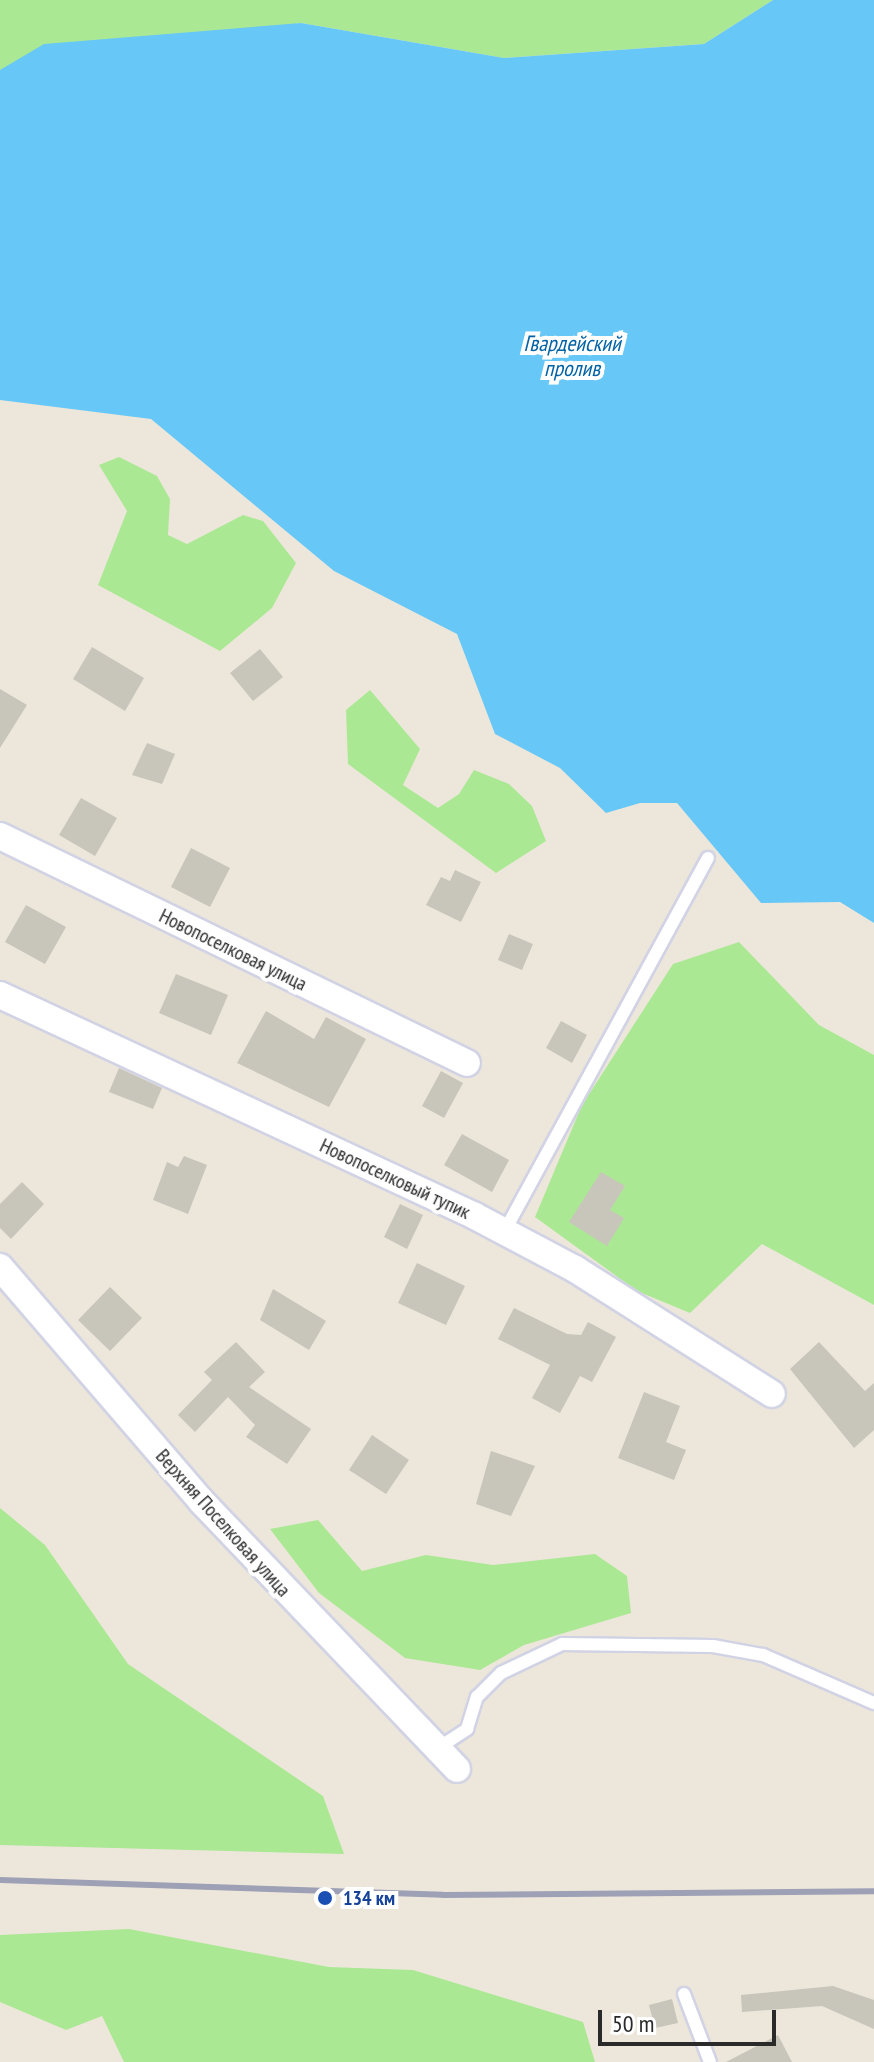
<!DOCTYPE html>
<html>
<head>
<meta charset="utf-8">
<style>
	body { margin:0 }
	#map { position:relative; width:874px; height:2062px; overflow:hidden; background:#ede7db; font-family:"PT Sans Narrow",sans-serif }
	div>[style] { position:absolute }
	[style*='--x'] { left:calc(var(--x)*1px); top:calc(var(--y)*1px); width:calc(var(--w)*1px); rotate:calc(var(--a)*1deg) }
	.green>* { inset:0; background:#abe894 }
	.water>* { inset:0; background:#67c8f7 }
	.building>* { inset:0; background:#c8c5ba }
	.roads { filter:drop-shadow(2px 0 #d1d3e4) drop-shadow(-2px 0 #d1d3e4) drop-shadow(0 2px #d1d3e4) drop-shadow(0 -2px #d1d3e4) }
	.service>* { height:12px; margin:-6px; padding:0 6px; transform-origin:6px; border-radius:6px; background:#fff }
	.minor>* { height:26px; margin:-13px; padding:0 13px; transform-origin:13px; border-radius:13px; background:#fff }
	.rail>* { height:6px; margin:-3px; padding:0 3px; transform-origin:3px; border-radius:3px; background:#9ea0b6 }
	.dots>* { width:22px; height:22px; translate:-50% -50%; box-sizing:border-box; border:4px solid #fff; border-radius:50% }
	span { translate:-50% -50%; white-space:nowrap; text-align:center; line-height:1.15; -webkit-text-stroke:8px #fff; paint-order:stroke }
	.street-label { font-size:20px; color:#2a2a2a }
	.transit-label { font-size:20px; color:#164399; font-weight:700 }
	.left { translate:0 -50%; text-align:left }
	.water-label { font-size:22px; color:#0463a5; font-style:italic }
	.scale { position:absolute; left:598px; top:2010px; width:178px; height:36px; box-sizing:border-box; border:4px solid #2a2a2a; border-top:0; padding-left:10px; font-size:24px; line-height:28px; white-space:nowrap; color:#2a2a2a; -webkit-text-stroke:6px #fff; paint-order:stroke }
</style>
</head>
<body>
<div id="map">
	<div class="green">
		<i style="clip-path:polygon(0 0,773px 0,704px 44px,504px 58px,301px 23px,0 70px)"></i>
		<i style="clip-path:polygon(119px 457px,157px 476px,170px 499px,168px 535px,187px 544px,243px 515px,263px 521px,296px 563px,272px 608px,220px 651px,98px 585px,127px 511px,99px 465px)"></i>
		<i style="clip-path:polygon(370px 690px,420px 749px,403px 785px,438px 808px,459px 794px,474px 770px,509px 784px,532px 806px,546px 841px,496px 873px,348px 764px,346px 710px)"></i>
		<i style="clip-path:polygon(739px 942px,819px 1025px,874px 1055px,874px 1305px,762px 1244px,690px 1313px,637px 1291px,535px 1217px,582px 1105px,673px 964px)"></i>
		<i style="clip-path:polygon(0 1508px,45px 1545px,128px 1664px,323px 1796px,344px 1854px,0 1845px)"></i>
		<i style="clip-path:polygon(318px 1520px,362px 1571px,426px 1555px,493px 1565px,595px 1554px,627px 1576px,631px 1613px,524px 1645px,480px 1670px,405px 1658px,319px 1593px,270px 1529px)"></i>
		<i style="clip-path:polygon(129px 1929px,329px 1967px,413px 1970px,583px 2022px,595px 2062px,124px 2062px,102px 2016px,66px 2030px,0 2002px,0 1935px)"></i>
	</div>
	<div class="water">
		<i style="clip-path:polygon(773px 0,874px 0,874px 923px,840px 902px,761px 903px,677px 803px,640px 803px,606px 813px,560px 768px,495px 734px,457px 634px,334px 571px,151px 419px,0 400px,0 70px,44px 44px,301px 23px,504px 58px,704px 44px)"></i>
	</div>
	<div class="building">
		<i style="clip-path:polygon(92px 647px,144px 678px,125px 711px,73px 679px)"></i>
		<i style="clip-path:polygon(260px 649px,283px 677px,253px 701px,230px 673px)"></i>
		<i style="clip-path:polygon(0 689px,27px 705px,0 748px)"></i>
		<i style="clip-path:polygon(147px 743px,175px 754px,162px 784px,132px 775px)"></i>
		<i style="clip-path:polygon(81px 798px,117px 818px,95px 856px,59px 835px)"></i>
		<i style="clip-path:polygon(191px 848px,230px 868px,210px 907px,171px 887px)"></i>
		<i style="clip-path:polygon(455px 870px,481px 882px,461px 922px,426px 905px,441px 877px,450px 881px)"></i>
		<i style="clip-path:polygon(26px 905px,66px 927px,45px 964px,5px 942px)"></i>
		<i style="clip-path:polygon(509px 934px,533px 944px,522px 970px,498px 960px)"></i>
		<i style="clip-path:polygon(176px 974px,228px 995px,211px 1035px,159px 1013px)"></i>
		<i style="clip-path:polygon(266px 1011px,314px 1039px,326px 1017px,366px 1039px,329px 1107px,237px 1063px)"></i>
		<i style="clip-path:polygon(561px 1021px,587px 1035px,572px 1063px,546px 1048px)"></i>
		<i style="clip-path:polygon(119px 1068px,162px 1088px,153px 1109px,109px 1092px)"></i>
		<i style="clip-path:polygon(441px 1071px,463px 1083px,444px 1118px,422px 1106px)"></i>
		<i style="clip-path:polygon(462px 1134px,509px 1160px,492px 1192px,444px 1165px)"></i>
		<i style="clip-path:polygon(184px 1156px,207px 1165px,188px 1214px,153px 1200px,167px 1162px,178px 1167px)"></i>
		<i style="clip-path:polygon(601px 1172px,625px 1186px,610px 1210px,624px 1218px,607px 1246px,569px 1222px)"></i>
		<i style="clip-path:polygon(22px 1182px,44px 1204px,11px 1239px,0 1228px,0 1204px)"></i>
		<i style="clip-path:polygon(400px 1204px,423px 1215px,407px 1249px,384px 1237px)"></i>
		<i style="clip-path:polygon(417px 1263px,465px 1286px,446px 1325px,398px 1303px)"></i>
		<i style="clip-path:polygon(110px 1287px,142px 1318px,110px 1351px,78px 1320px)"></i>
		<i style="clip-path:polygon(273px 1289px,326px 1321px,309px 1350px,260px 1320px)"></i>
		<i style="clip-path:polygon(514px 1308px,567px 1334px,581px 1335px,588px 1322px,616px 1337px,592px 1382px,580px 1376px,560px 1413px,532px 1398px,550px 1365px,498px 1339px)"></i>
		<i style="clip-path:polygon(236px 1342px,265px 1372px,249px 1387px,311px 1429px,287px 1464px,246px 1437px,255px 1425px,228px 1397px,195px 1432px,178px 1415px,212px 1380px,204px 1372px)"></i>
		<i style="clip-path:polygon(819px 1342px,865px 1391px,874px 1383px,874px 1430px,854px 1448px,790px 1369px)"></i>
		<i style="clip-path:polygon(644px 1392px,680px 1406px,666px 1442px,686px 1450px,674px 1480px,618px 1458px)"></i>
		<i style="clip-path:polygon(372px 1435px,409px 1460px,386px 1494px,349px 1470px)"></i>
		<i style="clip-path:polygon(491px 1451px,535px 1466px,511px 1516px,476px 1504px)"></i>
		<i style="clip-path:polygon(833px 1986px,874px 2000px,874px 2029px,822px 2006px,742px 2012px,741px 1995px)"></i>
		<i style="clip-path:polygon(672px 1999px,678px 2023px,655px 2028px,649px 2005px)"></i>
		<i style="clip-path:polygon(778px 2035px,792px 2062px,726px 2062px)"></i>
	</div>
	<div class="roads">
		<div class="service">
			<i style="--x:504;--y:1232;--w:426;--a:-61.4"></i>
			<i style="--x:438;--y:1748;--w:35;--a:-33"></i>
			<i style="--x:467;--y:1729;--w:34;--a:-73"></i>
			<i style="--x:477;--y:1697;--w:34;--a:-45"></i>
			<i style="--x:501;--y:1673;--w:68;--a:-25.4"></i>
			<i style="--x:562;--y:1644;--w:151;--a:0.8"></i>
			<i style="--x:713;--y:1646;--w:51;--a:10.2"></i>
			<i style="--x:763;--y:1655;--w:121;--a:23.4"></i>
			<i style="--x:684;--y:1994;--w:73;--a:69.1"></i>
		</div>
		<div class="minor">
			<i style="--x:0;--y:836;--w:519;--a:25.92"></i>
			<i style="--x:0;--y:995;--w:524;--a:24.95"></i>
			<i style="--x:475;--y:1216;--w:113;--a:27.9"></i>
			<i style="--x:575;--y:1269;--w:233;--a:32.4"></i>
			<i style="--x:0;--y:1267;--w:310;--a:49.3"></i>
			<i style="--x:202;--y:1502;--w:369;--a:46.3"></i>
		</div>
	</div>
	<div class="rail">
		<i style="--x:0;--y:1880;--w:443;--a:1.9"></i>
		<i style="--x:443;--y:1895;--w:431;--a:-0.5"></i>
	</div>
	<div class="dots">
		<i style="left:325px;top:1898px;background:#1a4fb4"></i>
	</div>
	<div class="street-label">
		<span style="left:233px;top:950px;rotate:26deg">Новопоселковая улица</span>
		<span style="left:395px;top:1179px;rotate:25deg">Новопоселковый тупик</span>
		<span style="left:223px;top:1523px;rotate:48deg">Верхняя Поселковая улица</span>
	</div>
	<div class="transit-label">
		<span class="left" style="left:343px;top:1898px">134 км</span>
	</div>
	<div class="water-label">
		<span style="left:572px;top:356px">Гвардейский<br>пролив</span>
	</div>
	<div class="scale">50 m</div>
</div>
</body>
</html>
